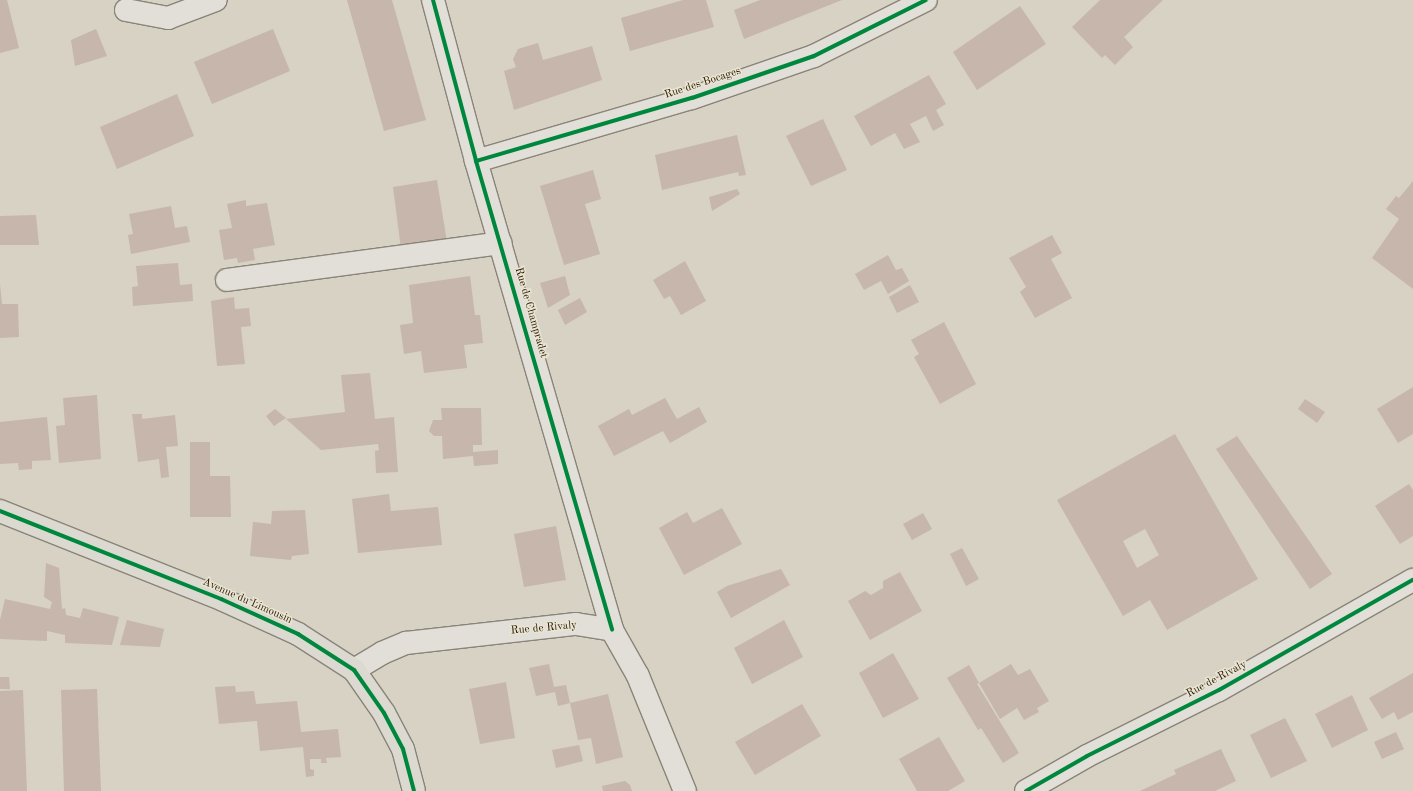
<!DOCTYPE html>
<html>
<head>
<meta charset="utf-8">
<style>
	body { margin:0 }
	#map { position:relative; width:1413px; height:791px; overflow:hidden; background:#d7d2c3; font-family:"Old Standard TT",serif }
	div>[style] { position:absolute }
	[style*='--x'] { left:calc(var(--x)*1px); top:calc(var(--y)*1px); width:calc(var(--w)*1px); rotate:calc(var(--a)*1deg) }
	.building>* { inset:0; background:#c6b6ac }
	.roads { filter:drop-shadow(1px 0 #898479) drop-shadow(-1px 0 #898479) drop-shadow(0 1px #898479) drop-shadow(0 -1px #898479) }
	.minor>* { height:22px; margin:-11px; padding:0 11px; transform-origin:11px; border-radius:11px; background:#e1dfd7 }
	.major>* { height:22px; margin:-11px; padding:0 11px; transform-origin:11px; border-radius:11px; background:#dcd9d0 }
	.cycleway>* { height:4px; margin:-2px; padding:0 2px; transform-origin:2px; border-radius:2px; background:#00873e }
	span { translate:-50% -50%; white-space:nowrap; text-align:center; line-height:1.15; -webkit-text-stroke:3px #eae5d3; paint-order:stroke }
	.street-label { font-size:11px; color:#271704 }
</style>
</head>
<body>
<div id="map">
	<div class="building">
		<i style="clip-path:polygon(0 0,7px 0,19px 48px,0 53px)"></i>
		<i style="clip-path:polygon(347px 0,392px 0,426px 120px,384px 131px)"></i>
		<i style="clip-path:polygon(683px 0,706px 0,714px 27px,630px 51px,621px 18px)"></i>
		<i style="clip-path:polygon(760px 0,842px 0,744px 39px,734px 10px)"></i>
		<i style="clip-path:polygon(1100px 0,1163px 0,1124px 37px,1133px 47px,1115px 65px,1105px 55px,1102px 58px,1072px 27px)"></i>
		<i style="clip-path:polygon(1020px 6px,1046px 44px,977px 90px,953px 52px)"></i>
		<i style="clip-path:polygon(96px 29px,107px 56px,75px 66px,71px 40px)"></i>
		<i style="clip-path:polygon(273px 29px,290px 71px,212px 104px,194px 62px)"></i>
		<i style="clip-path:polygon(538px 43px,543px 60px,592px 46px,602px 80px,514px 110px,504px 71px,516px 67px,513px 59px,518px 49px)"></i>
		<i style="clip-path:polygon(929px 75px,946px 104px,936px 110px,944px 125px,933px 131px,926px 116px,910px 124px,920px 142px,904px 149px,895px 133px,871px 146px,854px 116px)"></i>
		<i style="clip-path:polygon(177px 94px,194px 136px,117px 169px,100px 127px)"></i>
		<i style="clip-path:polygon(823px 119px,847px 170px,811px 186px,786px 136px)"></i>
		<i style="clip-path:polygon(737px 135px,746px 175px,739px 176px,738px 172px,662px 190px,655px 155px)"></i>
		<i style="clip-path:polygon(593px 170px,601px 199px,585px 204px,600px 254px,564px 265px,540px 186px)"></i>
		<i style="clip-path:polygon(437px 180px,447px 242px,401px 249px,393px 187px)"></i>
		<i style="clip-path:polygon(1413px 181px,1413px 289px,1372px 258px,1399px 219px,1386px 209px,1396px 196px,1399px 198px)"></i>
		<i style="clip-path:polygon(737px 189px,740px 194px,712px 211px,709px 197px)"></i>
		<i style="clip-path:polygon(246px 200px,246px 206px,267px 203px,275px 245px,253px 249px,255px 260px,238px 263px,237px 258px,224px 260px,219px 230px,232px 228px,227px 204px)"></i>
		<i style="clip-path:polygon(171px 206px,175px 228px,187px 226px,190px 242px,131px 254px,128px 235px,133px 234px,129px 214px)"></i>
		<i style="clip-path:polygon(36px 215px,39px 245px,0 245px,0 216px)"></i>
		<i style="clip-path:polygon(1052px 235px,1062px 253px,1051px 259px,1072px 298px,1035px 318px,1020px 292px,1026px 287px,1009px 258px)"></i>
		<i style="clip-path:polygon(888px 255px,896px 270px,902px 268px,909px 281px,888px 294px,881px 281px,864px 290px,855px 274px)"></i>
		<i style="clip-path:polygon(685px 261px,706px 301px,681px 315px,670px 296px,664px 299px,653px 280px)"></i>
		<i style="clip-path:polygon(178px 263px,180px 285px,192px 284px,193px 301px,133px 306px,132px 287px,138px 286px,136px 266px)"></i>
		<i style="clip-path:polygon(470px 276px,475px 315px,480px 315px,483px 343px,464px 345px,467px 368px,424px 373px,421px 351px,404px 354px,400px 325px,413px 323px,409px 285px)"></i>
		<i style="clip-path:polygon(565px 276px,570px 295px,548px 308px,540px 283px)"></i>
		<i style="clip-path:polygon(0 284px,2px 304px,18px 304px,19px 337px,0 338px)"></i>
		<i style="clip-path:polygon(910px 285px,919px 302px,897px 313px,889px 297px)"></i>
		<i style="clip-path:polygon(234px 297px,235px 309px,249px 308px,251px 326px,241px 327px,245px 364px,217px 366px,211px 301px)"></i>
		<i style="clip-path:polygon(580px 298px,587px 312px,565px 325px,558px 310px)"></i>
		<i style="clip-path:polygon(944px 322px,976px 384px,940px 404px,914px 357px,919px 354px,911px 340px)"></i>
		<i style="clip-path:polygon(370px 373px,375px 419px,394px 417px,398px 472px,376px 473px,375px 451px,379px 450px,378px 444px,321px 450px,286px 419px,345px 412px,341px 375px)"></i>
		<i style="clip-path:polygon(1413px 387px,1413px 434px,1398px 443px,1377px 409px)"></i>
		<i style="clip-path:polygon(97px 395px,101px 459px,59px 463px,56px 426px,65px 425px,63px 398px)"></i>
		<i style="clip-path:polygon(665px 398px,677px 419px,699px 407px,707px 422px,670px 443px,663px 431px,614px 456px,598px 426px,629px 409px,632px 415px)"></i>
		<i style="clip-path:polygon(1305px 399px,1325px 412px,1317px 423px,1298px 409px)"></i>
		<i style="clip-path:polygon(441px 408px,481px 408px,482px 445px,473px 445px,473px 452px,498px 450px,498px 464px,474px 466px,473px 456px,443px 459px,442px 436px,434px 436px,429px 431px,433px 420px,442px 420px)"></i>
		<i style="clip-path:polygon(275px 409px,286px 418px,274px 426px,266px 416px)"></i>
		<i style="clip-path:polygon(132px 414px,142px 414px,142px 419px,175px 415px,178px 446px,166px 447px,169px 477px,161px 478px,159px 459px,138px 462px)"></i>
		<i style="clip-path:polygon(47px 417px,51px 460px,32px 461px,32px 469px,19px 470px,18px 463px,0 464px,0 422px)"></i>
		<i style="clip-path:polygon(evenodd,1175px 434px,1258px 579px,1167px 630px,1150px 600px,1123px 616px,1057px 500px,1175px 434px,1145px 529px,1159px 555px,1137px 568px,1123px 541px,1145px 529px)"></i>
		<i style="clip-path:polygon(1237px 436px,1332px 574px,1310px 589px,1216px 449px)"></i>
		<i style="clip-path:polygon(190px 442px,210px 442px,210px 476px,230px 476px,231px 517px,190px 517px)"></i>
		<i style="clip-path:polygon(1409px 484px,1413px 490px,1413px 536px,1400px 544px,1375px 506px)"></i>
		<i style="clip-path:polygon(389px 494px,391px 511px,438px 507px,442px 545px,358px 553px,352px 499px)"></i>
		<i style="clip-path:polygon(722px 508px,742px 544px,684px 575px,659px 528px,687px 512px,693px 523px)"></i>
		<i style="clip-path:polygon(305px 510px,309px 554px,292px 556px,291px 560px,250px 556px,253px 522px,271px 524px,272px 511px)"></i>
		<i style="clip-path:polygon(923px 513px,932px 529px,912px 540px,903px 524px)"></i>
		<i style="clip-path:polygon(556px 526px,566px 580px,524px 587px,514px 534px)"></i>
		<i style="clip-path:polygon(962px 548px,979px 579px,966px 586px,950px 554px)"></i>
		<i style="clip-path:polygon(46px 563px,59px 568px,62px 609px,65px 608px,66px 615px,80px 618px,83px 608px,119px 617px,112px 645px,65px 643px,65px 635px,47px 631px,47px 641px,0 639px,0 620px,5px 599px,50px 609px,52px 602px,44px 597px)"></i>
		<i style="clip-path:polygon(781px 569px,790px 585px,731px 618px,717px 592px,727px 586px)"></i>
		<i style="clip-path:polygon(900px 572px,922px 611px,870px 640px,848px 601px,865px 591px,871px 595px,883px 588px,883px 581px)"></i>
		<i style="clip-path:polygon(127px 620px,164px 629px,160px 647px,120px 645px)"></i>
		<i style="clip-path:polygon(784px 620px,803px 657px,752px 684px,734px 648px)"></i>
		<i style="clip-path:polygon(893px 653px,919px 699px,883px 718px,859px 673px)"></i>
		<i style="clip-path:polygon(549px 664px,554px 687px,566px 685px,570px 703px,558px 706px,555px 692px,536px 696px,529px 668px)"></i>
		<i style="clip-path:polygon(1011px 664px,1018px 675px,1030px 669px,1049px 701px,1037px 708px,1039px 712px,1024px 720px,1017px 708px,1000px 719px,979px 683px,977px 684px,1019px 753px,1003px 763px,981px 728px,978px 730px,947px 678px,969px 665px,979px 683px)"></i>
		<i style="clip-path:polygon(1413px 673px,1413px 712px,1398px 720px,1394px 712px,1382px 719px,1369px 698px)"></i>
		<i style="clip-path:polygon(0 677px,9px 677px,10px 689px,0 689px)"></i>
		<i style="clip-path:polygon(506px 682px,515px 738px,480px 744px,469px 689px)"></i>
		<i style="clip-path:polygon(235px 686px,236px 692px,254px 691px,256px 704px,297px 701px,301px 732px,338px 729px,341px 757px,326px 758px,327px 763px,321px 763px,321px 759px,310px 759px,310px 769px,314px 770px,314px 776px,306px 777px,303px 747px,260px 751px,257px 721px,219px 724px,215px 687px)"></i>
		<i style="clip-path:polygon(97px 689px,101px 791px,64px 791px,61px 690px)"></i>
		<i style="clip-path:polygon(23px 690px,27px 791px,0 791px,0 691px)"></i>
		<i style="clip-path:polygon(608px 694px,623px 757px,596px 764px,591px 738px,578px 740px,570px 703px)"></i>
		<i style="clip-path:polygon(1352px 695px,1368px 730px,1332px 748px,1315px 714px)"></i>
		<i style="clip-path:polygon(802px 704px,821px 736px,755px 775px,735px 742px)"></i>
		<i style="clip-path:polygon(1285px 718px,1307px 761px,1271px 778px,1250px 735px)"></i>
		<i style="clip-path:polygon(1396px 732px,1404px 749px,1382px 759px,1374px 742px)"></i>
		<i style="clip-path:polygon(939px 737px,965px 781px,948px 791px,917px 791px,899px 759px)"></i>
		<i style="clip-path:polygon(579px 745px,583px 761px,556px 768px,552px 750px)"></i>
		<i style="clip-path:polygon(1221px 749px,1236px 781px,1215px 791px,1140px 791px,1176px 774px,1174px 770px)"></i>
		<i style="clip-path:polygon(625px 781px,630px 785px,632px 791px,603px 791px,602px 786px)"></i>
	</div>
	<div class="roads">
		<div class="minor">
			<i style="--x:433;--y:0;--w:167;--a:75"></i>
			<i style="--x:476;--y:161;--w:488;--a:73.8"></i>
			<i style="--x:126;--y:10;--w:43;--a:10.8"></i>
			<i style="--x:168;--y:18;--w:51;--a:-20.6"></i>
			<i style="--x:476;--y:161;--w:225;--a:-16.3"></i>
			<i style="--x:692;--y:98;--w:129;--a:-19"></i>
			<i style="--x:814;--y:56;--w:125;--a:-26.6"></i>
			<i style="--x:227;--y:280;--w:276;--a:-7.7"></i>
			<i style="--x:354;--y:670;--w:33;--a:-31"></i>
			<i style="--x:382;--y:653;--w:26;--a:-23"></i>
			<i style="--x:406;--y:643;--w:171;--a:-6.4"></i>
			<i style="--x:576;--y:624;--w:36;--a:9"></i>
			<i style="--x:612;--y:630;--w:53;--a:60.5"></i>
			<i style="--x:638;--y:676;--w:124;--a:67.8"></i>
			<i style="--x:1026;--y:791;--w:70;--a:-29.8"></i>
			<i style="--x:1087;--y:756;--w:148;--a:-26.6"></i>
			<i style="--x:1219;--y:690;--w:223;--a:-29.6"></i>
		</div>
		<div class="major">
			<i style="--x:0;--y:511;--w:238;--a:21.7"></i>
			<i style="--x:221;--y:599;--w:85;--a:24.4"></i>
			<i style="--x:298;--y:634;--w:67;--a:32.7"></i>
			<i style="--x:354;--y:670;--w:52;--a:55.1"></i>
			<i style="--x:384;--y:713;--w:41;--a:62.2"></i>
			<i style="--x:403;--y:749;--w:43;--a:75.3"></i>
		</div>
	</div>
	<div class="cycleway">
		<i style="--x:433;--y:0;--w:167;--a:75"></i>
		<i style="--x:476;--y:161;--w:488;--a:73.8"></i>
		<i style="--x:476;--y:161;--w:225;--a:-16.3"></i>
		<i style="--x:692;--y:98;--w:129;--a:-19"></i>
		<i style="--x:814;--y:56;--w:125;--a:-26.6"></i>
		<i style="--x:0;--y:511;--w:238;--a:21.7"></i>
		<i style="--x:221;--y:599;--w:85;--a:24.4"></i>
		<i style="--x:298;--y:634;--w:67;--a:32.7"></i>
		<i style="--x:354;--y:670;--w:52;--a:55.1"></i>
		<i style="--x:384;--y:713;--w:41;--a:62.2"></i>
		<i style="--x:403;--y:749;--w:43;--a:75.3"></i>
		<i style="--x:1026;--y:791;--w:70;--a:-29.8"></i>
		<i style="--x:1087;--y:756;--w:148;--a:-26.6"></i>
		<i style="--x:1219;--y:690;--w:223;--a:-29.6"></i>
	</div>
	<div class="street-label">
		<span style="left:703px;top:84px;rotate:-18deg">Rue des Bocages</span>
		<span style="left:530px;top:313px;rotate:74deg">Rue de Champradet</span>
		<span style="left:247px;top:602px;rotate:24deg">Avenue du Limousin</span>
		<span style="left:544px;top:629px;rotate:-5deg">Rue de Rivaly</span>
		<span style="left:1217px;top:680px;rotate:-28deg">Rue de Rivaly</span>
	</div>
</div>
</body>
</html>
